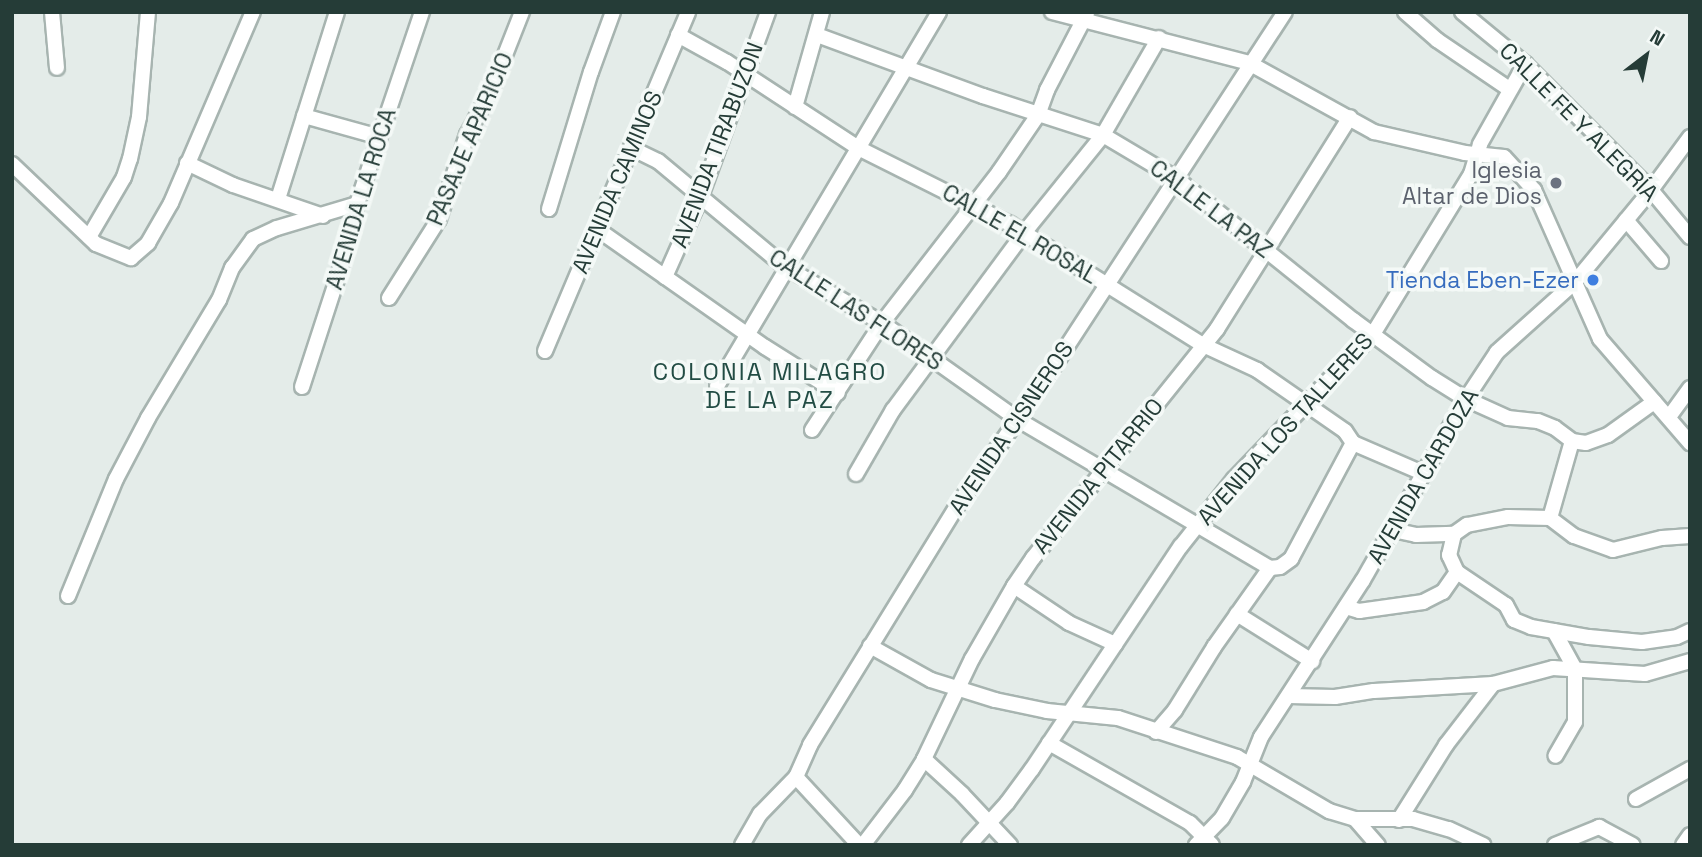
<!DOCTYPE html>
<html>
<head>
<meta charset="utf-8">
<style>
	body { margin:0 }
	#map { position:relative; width:1702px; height:857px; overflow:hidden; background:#e4ece9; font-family:"Space Grotesk",sans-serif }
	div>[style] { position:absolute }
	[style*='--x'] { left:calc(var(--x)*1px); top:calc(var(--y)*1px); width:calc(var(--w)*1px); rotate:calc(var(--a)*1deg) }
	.roads { filter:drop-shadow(2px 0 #a7b4b0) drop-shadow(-2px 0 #a7b4b0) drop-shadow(0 2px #a7b4b0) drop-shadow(0 -2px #a7b4b0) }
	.minor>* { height:14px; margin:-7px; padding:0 7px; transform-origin:7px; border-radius:7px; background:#fff }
	.dots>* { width:19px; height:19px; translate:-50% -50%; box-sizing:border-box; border:4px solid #f4f9f7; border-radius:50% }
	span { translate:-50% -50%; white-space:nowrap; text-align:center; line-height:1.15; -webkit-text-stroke:7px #f4f9f7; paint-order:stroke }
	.street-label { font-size:23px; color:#253c37 }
	.worship-label { font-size:23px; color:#5b616d }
	.right { translate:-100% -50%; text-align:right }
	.shop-label { font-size:23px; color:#366cbe }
	.neighbourhood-label { font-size:24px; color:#224c44; letter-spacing:2px }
	.frame { position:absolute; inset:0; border:14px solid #253c37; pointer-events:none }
	.north { position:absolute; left:1611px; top:21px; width:70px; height:70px; -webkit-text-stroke:5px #f4f9f7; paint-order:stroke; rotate:32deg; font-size:19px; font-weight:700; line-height:28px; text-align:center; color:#253c37 }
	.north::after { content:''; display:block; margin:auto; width:24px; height:32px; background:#253c37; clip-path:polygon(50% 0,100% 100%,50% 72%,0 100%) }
</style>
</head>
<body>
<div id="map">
	<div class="roads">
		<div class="minor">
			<i style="--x:52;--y:12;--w:56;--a:84.9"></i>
			<i style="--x:1052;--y:12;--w:203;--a:14.5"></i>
			<i style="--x:1249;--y:63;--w:143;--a:28.9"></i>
			<i style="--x:1374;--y:132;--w:93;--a:13"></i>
			<i style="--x:1465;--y:153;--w:39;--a:6"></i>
			<i style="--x:1504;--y:157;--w:45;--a:47.7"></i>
			<i style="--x:1534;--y:190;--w:163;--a:66.1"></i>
			<i style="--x:1600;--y:339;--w:138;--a:49.1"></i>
			<i style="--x:1405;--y:12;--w:43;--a:41.2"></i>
			<i style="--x:1437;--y:40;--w:87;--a:34.2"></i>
			<i style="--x:1462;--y:12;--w:82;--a:39.5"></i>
			<i style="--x:1525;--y:64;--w:178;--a:45"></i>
			<i style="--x:1651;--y:190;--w:61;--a:50.3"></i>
			<i style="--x:678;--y:35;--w:56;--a:28.9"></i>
			<i style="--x:727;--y:62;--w:159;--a:33.2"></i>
			<i style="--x:860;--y:149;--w:168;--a:26.6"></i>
			<i style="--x:1010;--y:224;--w:228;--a:32.1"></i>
			<i style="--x:1203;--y:345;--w:60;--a:24.8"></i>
			<i style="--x:1257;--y:370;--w:107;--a:34.7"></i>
			<i style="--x:1345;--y:431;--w:14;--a:56"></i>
			<i style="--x:817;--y:35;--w:177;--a:20.2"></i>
			<i style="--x:983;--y:96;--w:126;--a:18"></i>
			<i style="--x:1103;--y:135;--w:86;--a:30.7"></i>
			<i style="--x:1177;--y:179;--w:226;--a:38.7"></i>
			<i style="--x:1353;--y:320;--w:98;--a:36.3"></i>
			<i style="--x:1432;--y:378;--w:40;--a:32"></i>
			<i style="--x:1466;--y:399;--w:46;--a:24.3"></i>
			<i style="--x:1508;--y:418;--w:30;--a:6"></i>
			<i style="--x:1538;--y:421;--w:18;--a:22"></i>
			<i style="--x:1555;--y:428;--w:21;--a:37"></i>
			<i style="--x:1572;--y:441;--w:80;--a:105.9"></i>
			<i style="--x:795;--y:107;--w:99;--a:-74.1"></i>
			<i style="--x:304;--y:116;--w:78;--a:15.6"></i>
			<i style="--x:631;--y:148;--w:30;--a:26"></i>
			<i style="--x:658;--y:161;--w:165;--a:39.8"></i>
			<i style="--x:785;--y:267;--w:112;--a:30"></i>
			<i style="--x:882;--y:323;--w:166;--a:35.4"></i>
			<i style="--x:1017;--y:419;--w:294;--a:30.5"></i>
			<i style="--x:187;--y:163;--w:51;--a:25.6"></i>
			<i style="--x:233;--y:185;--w:95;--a:19"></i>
			<i style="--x:12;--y:164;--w:116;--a:43.6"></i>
			<i style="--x:96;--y:244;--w:38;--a:22"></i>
			<i style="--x:131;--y:258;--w:23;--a:-41"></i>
			<i style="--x:148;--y:243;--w:46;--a:-60.1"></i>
			<i style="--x:171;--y:203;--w:208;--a:-66.8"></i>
			<i style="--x:278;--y:199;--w:196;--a:-72.5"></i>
			<i style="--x:549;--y:209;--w:143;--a:-73"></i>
			<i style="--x:591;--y:72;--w:64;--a:-69.9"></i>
			<i style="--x:1626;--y:220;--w:54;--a:49.5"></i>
			<i style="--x:597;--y:229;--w:205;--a:35.1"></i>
			<i style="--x:765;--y:347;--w:86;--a:32.2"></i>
			<i style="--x:89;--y:237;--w:69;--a:-59.7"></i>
			<i style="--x:124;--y:177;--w:19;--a:-72"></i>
			<i style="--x:130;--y:159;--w:43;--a:-77.9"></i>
			<i style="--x:139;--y:117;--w:105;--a:-85.1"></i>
			<i style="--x:665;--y:277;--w:89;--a:-66"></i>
			<i style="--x:701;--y:196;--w:196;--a:-70"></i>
			<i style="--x:389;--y:298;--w:93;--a:-57.7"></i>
			<i style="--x:439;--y:219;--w:89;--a:-71.6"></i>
			<i style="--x:467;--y:135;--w:53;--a:-62"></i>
			<i style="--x:492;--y:88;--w:82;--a:-68.5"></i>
			<i style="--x:545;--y:351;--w:368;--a:-67.1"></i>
			<i style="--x:717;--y:386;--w:435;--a:-59.3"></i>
			<i style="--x:302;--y:387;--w:120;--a:-72"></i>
			<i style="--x:339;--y:273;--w:71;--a:-75.4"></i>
			<i style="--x:357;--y:204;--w:203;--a:-71.3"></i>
			<i style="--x:1669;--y:417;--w:36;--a:-54"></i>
			<i style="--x:812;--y:430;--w:128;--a:-56.8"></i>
			<i style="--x:882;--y:323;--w:191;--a:-52.2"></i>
			<i style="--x:999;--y:172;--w:69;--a:-55.6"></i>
			<i style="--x:1038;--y:115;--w:27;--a:-70"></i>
			<i style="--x:1047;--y:90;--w:87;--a:-62.5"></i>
			<i style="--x:1572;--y:441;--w:14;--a:8"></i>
			<i style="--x:1586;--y:443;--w:23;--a:-20"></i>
			<i style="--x:1608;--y:435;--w:57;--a:-35.7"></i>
			<i style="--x:1353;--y:443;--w:78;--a:23.3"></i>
			<i style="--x:856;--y:474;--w:74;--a:-60"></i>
			<i style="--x:893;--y:410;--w:220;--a:-53.5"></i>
			<i style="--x:1024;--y:233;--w:126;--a:-51.1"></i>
			<i style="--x:1103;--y:135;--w:112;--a:-60"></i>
			<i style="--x:1393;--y:530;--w:24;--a:12"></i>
			<i style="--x:1416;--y:535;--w:38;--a:-2"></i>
			<i style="--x:1454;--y:534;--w:22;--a:103"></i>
			<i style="--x:1449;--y:555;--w:19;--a:65"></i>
			<i style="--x:1457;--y:572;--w:59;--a:34"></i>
			<i style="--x:1506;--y:605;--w:17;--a:62"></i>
			<i style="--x:1514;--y:620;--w:18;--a:22"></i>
			<i style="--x:1531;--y:627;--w:59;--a:9.8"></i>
			<i style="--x:1589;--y:637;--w:53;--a:5.4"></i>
			<i style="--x:1642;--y:642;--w:35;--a:-8"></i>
			<i style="--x:1677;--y:637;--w:14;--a:-25"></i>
			<i style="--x:1454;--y:534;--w:16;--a:-35"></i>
			<i style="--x:1467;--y:525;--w:42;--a:-11"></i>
			<i style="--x:1508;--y:517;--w:42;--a:1.4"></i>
			<i style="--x:1550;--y:518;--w:30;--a:37"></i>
			<i style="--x:1574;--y:536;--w:41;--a:19.7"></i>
			<i style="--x:1613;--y:550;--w:50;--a:-13.8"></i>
			<i style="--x:1662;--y:538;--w:28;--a:-4"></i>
			<i style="--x:1014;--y:586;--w:66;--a:33.9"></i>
			<i style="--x:1069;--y:623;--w:51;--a:24.5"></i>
			<i style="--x:68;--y:596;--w:126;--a:-67.7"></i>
			<i style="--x:116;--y:479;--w:69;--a:-62.3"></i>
			<i style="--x:148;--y:418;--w:138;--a:-59"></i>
			<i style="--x:219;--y:300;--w:35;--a:-68"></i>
			<i style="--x:232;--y:268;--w:36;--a:-54"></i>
			<i style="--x:253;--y:239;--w:26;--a:-25"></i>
			<i style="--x:277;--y:228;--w:84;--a:-16.7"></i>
			<i style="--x:1346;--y:607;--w:14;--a:17"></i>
			<i style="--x:1359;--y:611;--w:65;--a:-8"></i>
			<i style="--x:1423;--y:602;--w:22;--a:-27"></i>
			<i style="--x:1443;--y:592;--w:24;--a:-55"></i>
			<i style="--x:1237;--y:614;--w:89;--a:32.1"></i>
			<i style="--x:1554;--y:631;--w:43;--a:61.1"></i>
			<i style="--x:1575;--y:669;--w:53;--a:90"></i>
			<i style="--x:1575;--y:722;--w:39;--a:120"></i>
			<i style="--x:870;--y:646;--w:70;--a:29.1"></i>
			<i style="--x:931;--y:680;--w:67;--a:17.4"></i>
			<i style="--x:995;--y:700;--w:53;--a:11.9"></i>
			<i style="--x:1047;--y:711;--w:71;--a:5.6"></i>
			<i style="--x:1118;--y:718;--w:125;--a:18.1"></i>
			<i style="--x:1237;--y:757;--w:107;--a:30.4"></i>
			<i style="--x:1329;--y:811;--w:27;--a:17"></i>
			<i style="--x:1355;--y:819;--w:35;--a:49"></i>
			<i style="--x:1289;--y:696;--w:46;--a:1.2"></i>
			<i style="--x:1335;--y:697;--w:39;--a:-9"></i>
			<i style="--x:1374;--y:691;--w:119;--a:-3.4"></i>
			<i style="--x:1493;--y:684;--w:62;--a:-14.9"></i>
			<i style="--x:1553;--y:668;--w:92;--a:3.7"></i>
			<i style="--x:1645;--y:674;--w:47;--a:-16.1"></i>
			<i style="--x:1156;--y:732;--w:29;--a:-49"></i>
			<i style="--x:1175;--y:710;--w:74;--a:-58.2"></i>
			<i style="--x:1214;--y:647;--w:97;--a:-54.7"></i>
			<i style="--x:1270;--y:568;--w:10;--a:-6"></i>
			<i style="--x:1280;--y:567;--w:14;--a:-36"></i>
			<i style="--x:1291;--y:559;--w:132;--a:-61.9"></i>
			<i style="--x:1049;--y:743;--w:162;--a:29.6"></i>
			<i style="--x:1190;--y:823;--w:31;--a:45"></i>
			<i style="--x:924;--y:759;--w:52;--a:42.6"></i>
			<i style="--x:962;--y:794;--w:70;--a:46.7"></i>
			<i style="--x:796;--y:777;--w:93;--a:47.2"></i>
			<i style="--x:1636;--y:799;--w:62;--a:-29.1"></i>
			<i style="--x:1355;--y:819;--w:58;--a:0"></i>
			<i style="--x:1413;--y:819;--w:37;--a:16"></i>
			<i style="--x:1449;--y:829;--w:38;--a:25"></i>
			<i style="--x:1399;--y:820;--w:89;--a:-57.9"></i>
			<i style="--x:1446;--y:745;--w:77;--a:-52.4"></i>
			<i style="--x:742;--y:845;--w:36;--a:-60"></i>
			<i style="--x:760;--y:814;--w:52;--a:-45.8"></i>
			<i style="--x:796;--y:777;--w:35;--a:-66"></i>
			<i style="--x:810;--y:745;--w:281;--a:-58.4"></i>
			<i style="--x:957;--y:506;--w:154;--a:-55.1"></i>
			<i style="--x:1045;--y:380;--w:439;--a:-56.9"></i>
			<i style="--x:863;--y:845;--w:69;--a:-52.6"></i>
			<i style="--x:905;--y:790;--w:36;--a:-58"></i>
			<i style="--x:924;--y:759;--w:111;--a:-64.4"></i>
			<i style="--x:972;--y:659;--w:84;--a:-60.1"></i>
			<i style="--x:1014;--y:586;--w:34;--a:-56"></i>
			<i style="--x:1033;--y:558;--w:294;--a:-51.2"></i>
			<i style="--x:1217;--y:329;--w:250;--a:-57.9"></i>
			<i style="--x:969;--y:845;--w:57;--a:-47.9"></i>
			<i style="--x:1007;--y:803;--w:42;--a:-53.7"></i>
			<i style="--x:1032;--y:769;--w:268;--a:-56.3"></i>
			<i style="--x:1181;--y:546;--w:85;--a:-51.7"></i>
			<i style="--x:1234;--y:479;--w:201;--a:-46.2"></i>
			<i style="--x:1373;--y:334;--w:188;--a:-58.5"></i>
			<i style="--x:1471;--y:174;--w:31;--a:-73"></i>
			<i style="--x:1480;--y:144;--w:92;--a:-60.6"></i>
			<i style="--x:1196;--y:845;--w:37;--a:-46"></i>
			<i style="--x:1222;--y:818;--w:42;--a:-59.7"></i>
			<i style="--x:1243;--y:782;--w:48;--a:-68.2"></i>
			<i style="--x:1261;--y:737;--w:187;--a:-57"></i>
			<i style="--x:1363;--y:580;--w:208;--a:-60.4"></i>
			<i style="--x:1466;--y:399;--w:56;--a:-56.6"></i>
			<i style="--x:1497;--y:352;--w:105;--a:-41.9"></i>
			<i style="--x:1575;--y:282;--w:119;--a:-50.4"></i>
			<i style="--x:1651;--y:190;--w:66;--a:-53.7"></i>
			<i style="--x:1555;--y:845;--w:48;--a:-22.2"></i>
			<i style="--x:1599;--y:827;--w:38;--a:28"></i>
			<i style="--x:1683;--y:845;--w:12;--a:-55"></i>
		</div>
	</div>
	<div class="dots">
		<i style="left:1556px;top:183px;background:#6b7280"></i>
		<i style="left:1593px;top:280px;background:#3f7fe0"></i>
	</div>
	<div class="street-label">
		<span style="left:1579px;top:122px;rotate:45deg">CALLE FE Y ALEGRÍA</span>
		<span style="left:470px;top:139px;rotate:-67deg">PASAJE APARICIO</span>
		<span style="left:717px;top:145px;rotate:-69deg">AVENIDA TIRABUZON</span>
		<span style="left:617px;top:182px;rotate:-67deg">AVENIDA CAMINOS</span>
		<span style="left:361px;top:199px;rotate:-73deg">AVENIDA LA ROCA</span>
		<span style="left:1211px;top:209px;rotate:37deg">CALLE LA PAZ</span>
		<span style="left:1020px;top:234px;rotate:30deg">CALLE EL ROSAL</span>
		<span style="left:856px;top:310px;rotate:33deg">CALLE LAS FLORES</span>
		<span style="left:1011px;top:428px;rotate:-56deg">AVENIDA CISNEROS</span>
		<span style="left:1285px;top:429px;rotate:-48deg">AVENIDA LOS TALLERES</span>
		<span style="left:1098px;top:476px;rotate:-51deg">AVENIDA PITARRIO</span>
		<span style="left:1423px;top:476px;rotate:-60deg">AVENIDA CARDOZA</span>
	</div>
	<div class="worship-label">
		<span class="right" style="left:1542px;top:183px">Iglesia<br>Altar de Dios</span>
	</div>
	<div class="shop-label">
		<span class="right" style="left:1579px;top:280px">Tienda Eben-Ezer</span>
	</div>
	<div class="neighbourhood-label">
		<span style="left:770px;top:386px">COLONIA MILAGRO<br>DE LA PAZ</span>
	</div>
	<div class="frame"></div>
	<div class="north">N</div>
</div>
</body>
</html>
